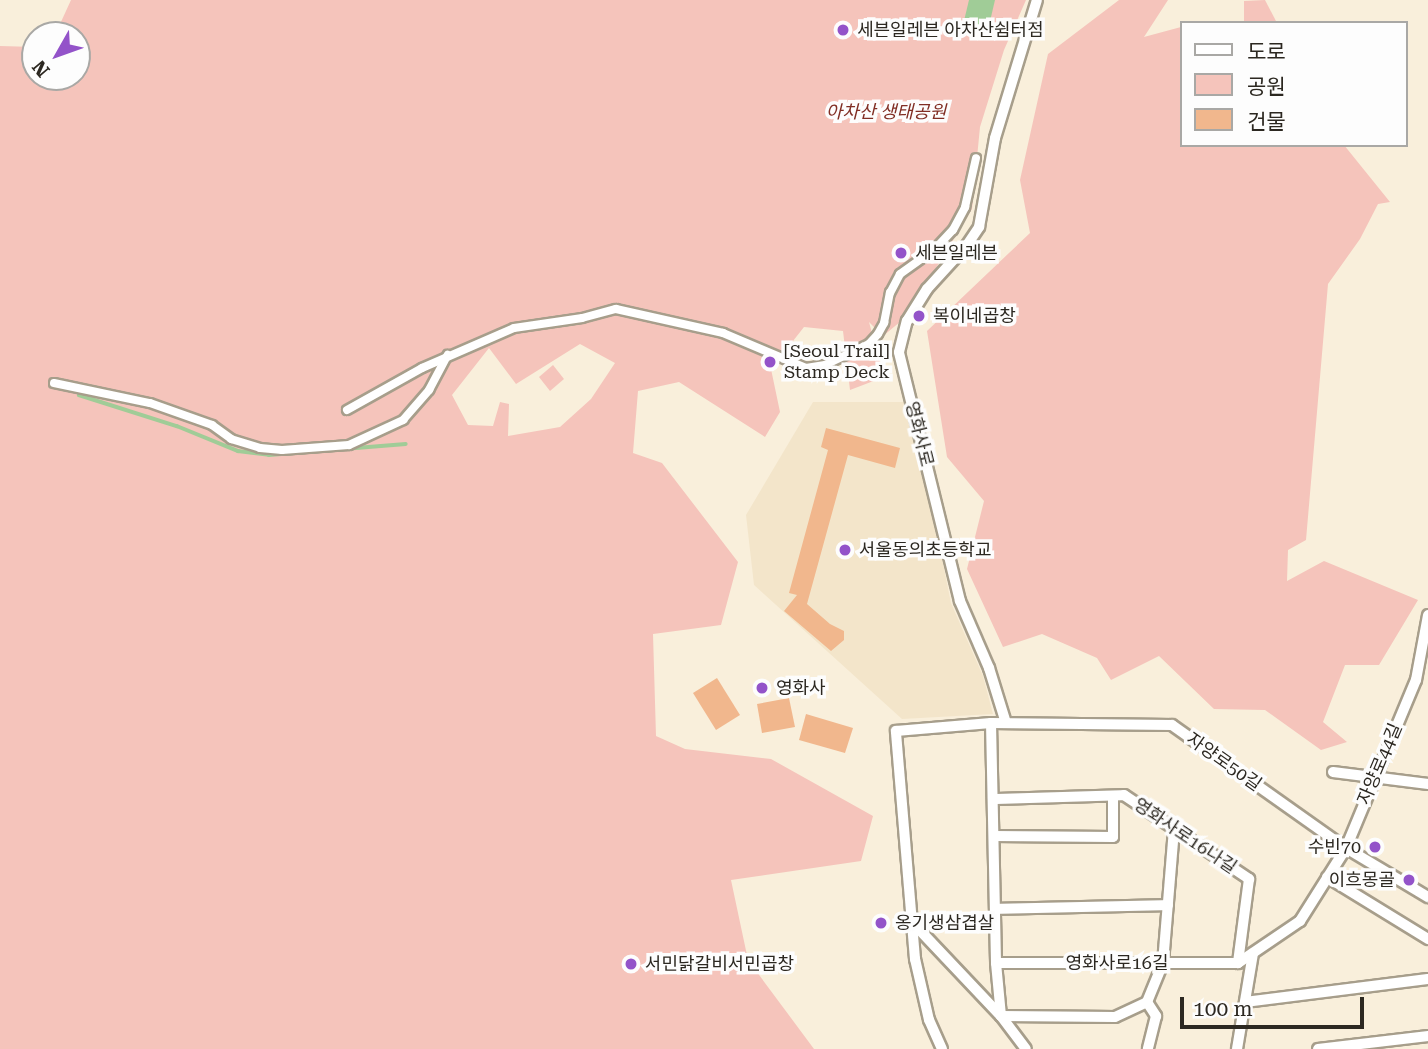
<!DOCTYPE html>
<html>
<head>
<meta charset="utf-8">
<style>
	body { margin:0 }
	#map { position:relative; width:1428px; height:1049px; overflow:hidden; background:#f9efdb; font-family:"Roboto Serif","Noto Sans KR",serif }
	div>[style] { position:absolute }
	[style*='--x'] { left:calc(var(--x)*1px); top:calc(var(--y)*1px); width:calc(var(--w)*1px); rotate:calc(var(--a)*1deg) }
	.built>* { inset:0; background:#f3e5ca }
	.green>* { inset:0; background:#f5c4bb }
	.water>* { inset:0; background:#a0cc97 }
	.stream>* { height:3.5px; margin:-1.75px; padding:0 1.75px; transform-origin:1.75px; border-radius:1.75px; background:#a0cc97 }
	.building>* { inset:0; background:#f1b78d }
	.roads { filter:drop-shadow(2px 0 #a79e8b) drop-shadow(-2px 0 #a79e8b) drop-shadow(0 2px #a79e8b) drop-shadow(0 -2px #a79e8b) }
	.pedestrian>* { height:8px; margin:-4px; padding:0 4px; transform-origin:4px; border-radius:4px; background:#fff }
	.minor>* { height:10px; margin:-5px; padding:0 5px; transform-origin:5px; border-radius:5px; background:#fff }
	.dots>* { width:19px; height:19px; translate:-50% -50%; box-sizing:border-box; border:4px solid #fdfdfd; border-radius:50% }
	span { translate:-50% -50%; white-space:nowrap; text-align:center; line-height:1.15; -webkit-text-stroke:7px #fdfdfd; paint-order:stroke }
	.poi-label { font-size:18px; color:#2c2821 }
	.left { translate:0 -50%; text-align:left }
	.right { translate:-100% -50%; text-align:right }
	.park-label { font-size:18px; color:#812e24; font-style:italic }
	.street-label { font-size:18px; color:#2c2821 }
	.legend { position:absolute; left:1180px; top:21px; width:228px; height:126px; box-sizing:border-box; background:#fdfdfd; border:2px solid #a9a8a5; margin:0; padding:9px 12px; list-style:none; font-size:21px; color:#2c2821 }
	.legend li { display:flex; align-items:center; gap:14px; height:35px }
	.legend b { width:35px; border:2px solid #a9a8a5 }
	.north { position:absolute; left:21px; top:21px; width:70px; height:70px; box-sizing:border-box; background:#fdfdfd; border:2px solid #a9a8a5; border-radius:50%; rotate:230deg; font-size:19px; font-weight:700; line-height:28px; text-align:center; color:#2c2821 }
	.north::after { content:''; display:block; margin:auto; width:24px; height:32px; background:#9353c9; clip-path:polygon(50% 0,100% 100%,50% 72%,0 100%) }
	.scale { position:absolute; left:1180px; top:997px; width:184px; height:32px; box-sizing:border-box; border:4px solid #2c2821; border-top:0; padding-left:9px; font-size:21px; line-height:24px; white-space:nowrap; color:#2c2821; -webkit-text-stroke:5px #fdfdfd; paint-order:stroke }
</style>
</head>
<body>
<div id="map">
	<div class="built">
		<i style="clip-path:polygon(813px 402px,906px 402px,919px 444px,951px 603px,983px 676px,993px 714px,902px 719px,754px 585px,746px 515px)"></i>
	</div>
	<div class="green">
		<i style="clip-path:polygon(evenodd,71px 0,1026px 0,1004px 50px,980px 127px,972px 209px,906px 317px,883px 336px,869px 322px,884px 377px,850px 390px,843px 331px,804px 327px,771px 369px,780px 412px,765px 437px,679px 382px,638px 391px,633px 453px,662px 463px,738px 562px,721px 625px,653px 634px,656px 736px,685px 749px,771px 759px,873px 816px,861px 861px,731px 880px,748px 960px,814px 1049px,0 1049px,0 46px,35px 47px,35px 77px,77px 77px,77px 35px,55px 35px,71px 0,580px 344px,615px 363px,591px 399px,560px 427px,508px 436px,509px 404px,500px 402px,493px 426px,468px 425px,452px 395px,489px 348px,516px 384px,580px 344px)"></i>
		<i style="clip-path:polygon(1119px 0,1168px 0,1144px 37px,1181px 27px,1181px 145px,1344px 145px,1390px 202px,1378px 204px,1360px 239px,1328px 284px,1306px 540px,1288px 550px,1287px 581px,1324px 561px,1418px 600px,1379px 665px,1345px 665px,1323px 722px,1347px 742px,1321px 750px,1265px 710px,1214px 709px,1159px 656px,1111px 680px,1097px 658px,1042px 634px,1003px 647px,967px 569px,984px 501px,947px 457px,927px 331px,1030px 233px,1020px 180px,1048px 54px)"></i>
		<i style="clip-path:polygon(1265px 0,1277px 23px,1244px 23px,1244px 1px)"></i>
		<i style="clip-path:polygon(553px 365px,564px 379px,550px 391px,539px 377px)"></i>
	</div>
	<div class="water">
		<i style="clip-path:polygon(969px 0,995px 0,987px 34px,963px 25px)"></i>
	</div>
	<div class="stream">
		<i style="--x:79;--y:395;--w:103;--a:17.6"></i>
		<i style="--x:177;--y:426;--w:66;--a:22.3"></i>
		<i style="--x:238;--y:451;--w:31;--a:7"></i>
		<i style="--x:269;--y:455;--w:137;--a:-4.6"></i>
	</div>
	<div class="building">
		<i style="clip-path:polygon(826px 428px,900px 448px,895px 468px,848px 455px,807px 604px,830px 624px,844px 631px,844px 640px,831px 651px,784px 611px,797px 595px,789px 593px,828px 450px,821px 447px)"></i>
		<i style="clip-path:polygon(717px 678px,740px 715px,716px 730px,693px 693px)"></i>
		<i style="clip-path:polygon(789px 698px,795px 727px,762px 733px,757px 704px)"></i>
		<i style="clip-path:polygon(806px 714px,853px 728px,845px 753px,799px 740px)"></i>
	</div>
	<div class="roads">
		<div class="pedestrian">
			<i style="--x:54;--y:383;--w:98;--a:11.8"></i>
			<i style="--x:150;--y:403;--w:66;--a:19.5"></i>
			<i style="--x:212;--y:425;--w:24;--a:36"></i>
			<i style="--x:231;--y:439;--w:30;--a:17"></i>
			<i style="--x:260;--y:448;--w:22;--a:5"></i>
			<i style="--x:282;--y:450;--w:67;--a:-4.3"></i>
			<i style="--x:349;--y:445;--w:60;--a:-24.8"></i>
			<i style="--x:403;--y:420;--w:40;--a:-49"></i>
			<i style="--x:429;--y:390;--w:40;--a:-62"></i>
			<i style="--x:347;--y:410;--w:86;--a:-29.2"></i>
			<i style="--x:422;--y:368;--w:100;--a:-23.5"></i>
			<i style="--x:514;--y:328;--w:69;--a:-8.4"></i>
			<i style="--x:582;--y:318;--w:35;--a:-15"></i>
			<i style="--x:616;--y:309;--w:110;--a:12.6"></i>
			<i style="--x:723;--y:333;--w:90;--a:22.9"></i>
			<i style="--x:806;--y:368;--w:19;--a:-9"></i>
			<i style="--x:825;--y:365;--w:49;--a:-25.5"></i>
			<i style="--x:869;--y:344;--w:13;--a:-48"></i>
			<i style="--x:878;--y:334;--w:13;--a:-61"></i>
			<i style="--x:884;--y:323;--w:31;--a:-79"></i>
			<i style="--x:890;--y:293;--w:21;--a:-62"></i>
			<i style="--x:900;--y:274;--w:43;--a:-35.5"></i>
			<i style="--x:935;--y:249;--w:26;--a:-47"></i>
			<i style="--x:953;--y:230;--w:26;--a:-62"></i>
			<i style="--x:965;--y:207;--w:50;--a:-77.3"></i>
		</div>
		<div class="minor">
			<i style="--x:991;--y:723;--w:240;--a:88.8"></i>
			<i style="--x:996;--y:963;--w:53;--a:84.6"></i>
			<i style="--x:1001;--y:1016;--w:114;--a:0.5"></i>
			<i style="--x:1115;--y:1017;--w:35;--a:-25"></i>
			<i style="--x:1147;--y:1002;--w:42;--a:-67.7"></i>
			<i style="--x:1163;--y:963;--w:134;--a:-85.3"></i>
			<i style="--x:1006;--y:723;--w:58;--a:-107.2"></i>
			<i style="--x:989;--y:668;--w:73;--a:-113.4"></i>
			<i style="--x:960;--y:601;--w:256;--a:-103.8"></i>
			<i style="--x:899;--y:352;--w:32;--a:-76"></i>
			<i style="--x:907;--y:321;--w:38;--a:-58"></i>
			<i style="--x:927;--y:289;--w:59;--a:-47.7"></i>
			<i style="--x:967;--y:245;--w:22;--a:-56"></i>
			<i style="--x:979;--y:227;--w:90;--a:-79.8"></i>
			<i style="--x:995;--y:138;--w:144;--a:-73.1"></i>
			<i style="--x:1333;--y:772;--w:96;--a:7.2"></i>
			<i style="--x:993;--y:799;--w:131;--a:-1.7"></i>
			<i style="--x:1124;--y:795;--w:151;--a:33.9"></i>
			<i style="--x:1249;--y:879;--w:85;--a:97.5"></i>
			<i style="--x:994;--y:836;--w:119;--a:0.5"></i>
			<i style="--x:1113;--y:837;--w:41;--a:-90"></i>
			<i style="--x:1327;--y:877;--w:119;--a:31.5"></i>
			<i style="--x:995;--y:909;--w:173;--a:-1.3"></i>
			<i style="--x:912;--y:922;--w:129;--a:46.6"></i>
			<i style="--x:1001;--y:1016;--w:41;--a:52.9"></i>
			<i style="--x:996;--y:963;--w:242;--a:0"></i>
			<i style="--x:1238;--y:963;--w:75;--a:-34.1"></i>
			<i style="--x:1300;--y:921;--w:86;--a:-57.8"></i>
			<i style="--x:1346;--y:848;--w:182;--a:-67.4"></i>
			<i style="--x:1416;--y:680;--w:66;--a:-79.5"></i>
			<i style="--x:1147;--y:1002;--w:17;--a:57"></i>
			<i style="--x:1156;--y:1016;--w:34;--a:104"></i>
			<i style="--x:1245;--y:1002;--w:184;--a:-7.2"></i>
			<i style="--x:942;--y:1049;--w:32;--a:-114"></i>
			<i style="--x:929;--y:1020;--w:63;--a:-102.9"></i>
			<i style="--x:915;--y:959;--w:229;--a:-94.8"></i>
			<i style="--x:896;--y:731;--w:95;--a:-4.8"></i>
			<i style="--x:991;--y:723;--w:181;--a:0.6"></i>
			<i style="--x:1172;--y:725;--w:213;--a:35.3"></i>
			<i style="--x:1346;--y:848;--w:96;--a:30.9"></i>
			<i style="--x:1237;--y:1049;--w:97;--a:-80.5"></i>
			<i style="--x:1318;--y:1049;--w:111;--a:-6.7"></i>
		</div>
	</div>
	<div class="dots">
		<i style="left:843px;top:30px;background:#9353c9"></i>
		<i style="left:901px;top:253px;background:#9353c9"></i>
		<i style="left:919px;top:316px;background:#9353c9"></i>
		<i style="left:770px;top:362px;background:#9353c9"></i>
		<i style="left:845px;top:550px;background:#9353c9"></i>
		<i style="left:762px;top:688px;background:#9353c9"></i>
		<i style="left:1375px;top:847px;background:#9353c9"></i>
		<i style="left:1409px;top:880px;background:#9353c9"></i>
		<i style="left:881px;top:923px;background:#9353c9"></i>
		<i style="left:631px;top:964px;background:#9353c9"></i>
	</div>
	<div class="poi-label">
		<span class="left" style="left:857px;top:30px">세븐일레븐 아차산쉼터점</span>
		<span class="left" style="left:915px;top:253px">세븐일레븐</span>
		<span class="left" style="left:933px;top:316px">복이네곱창</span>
		<span class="left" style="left:784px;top:362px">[Seoul Trail]<br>Stamp Deck</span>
		<span class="left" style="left:859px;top:550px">서울동의초등학교</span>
		<span class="left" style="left:776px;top:688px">영화사</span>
		<span class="right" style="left:1361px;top:847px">수빈70</span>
		<span class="right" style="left:1395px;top:880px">이흐몽골</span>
		<span class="left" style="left:895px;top:923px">옹기생삼겹살</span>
		<span class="left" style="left:645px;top:964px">서민닭갈비서민곱창</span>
	</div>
	<div class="park-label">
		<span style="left:886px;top:112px">아차산 생태공원</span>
	</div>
	<div class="street-label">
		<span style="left:919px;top:434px;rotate:76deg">영화사로</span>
		<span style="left:1224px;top:762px;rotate:35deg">자양로50길</span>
		<span style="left:1380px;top:764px;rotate:-67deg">자양로44길</span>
		<span style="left:1185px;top:836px;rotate:34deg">영화사로16나길</span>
		<span style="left:1117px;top:963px">영화사로16길</span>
	</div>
	<ul class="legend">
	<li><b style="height:9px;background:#fff"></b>도로</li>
	<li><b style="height:19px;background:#f5c4bb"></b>공원</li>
	<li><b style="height:19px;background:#f1b78d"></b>건물</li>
	</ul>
	<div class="north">N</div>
	<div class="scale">100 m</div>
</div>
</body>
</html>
